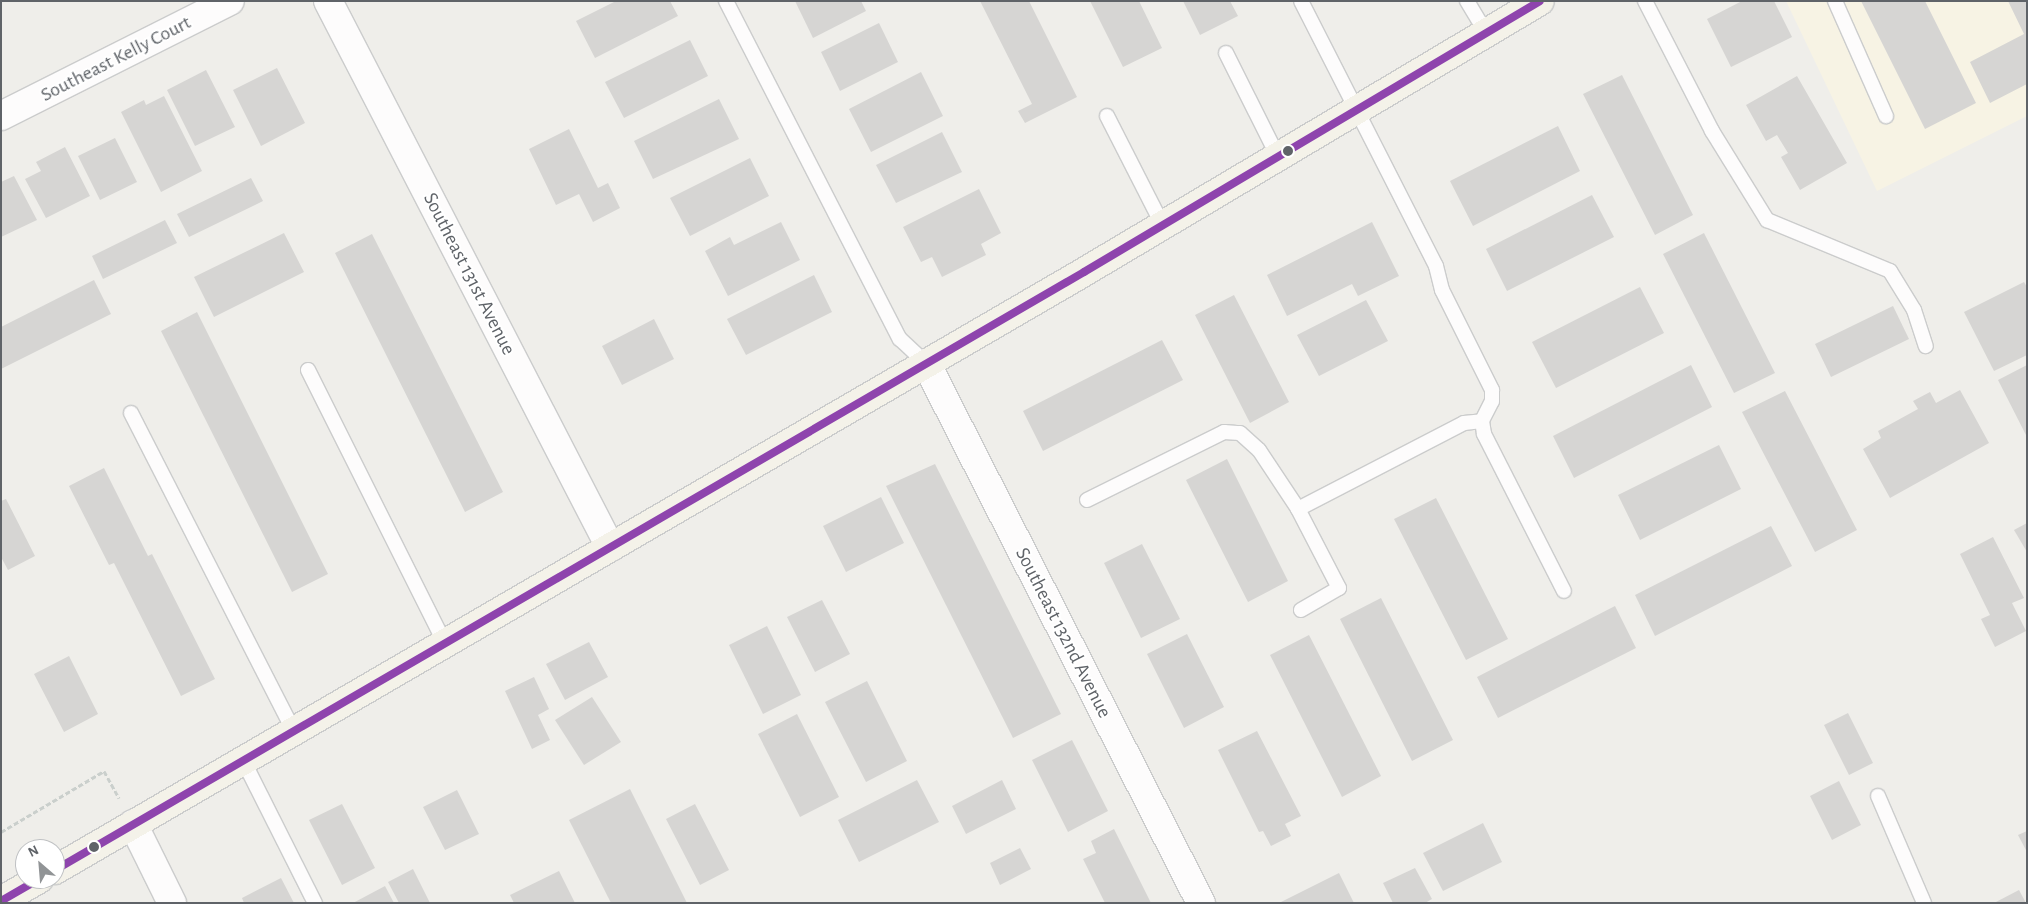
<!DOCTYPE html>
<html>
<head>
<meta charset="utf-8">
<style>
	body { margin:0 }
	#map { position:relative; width:2028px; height:904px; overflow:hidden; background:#efeeea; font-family:"Alegreya Sans",sans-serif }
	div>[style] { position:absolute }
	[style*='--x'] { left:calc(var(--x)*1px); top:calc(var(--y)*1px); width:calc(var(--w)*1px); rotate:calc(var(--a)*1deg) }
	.commercial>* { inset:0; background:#f7f3e4 }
	.building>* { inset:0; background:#d6d5d3 }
	.path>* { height:3px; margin-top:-1.5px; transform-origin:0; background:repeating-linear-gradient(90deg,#cacfcc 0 5px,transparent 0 7.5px) }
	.roads { filter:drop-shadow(1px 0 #cbcccc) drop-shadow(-1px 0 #cbcccc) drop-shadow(0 1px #cbcccc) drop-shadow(0 -1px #cbcccc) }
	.service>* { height:14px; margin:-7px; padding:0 7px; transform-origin:7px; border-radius:7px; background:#fdfcfc }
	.minor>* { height:28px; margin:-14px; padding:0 14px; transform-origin:14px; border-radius:14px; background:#fdfcfc }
	.primary>* { height:28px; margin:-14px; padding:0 14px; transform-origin:14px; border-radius:14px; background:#f4f2e9 }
	.bus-1>* { height:8px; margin:-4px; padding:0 4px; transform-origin:4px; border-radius:4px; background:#8e44ad }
	.dots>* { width:14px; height:14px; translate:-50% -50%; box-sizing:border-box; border:2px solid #fff; border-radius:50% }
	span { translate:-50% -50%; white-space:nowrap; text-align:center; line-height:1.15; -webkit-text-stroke:4px #fff; paint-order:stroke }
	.street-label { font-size:20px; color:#5f6368 }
	.frame { position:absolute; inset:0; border:2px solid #5f6368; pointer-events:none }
	.north { position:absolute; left:15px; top:839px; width:50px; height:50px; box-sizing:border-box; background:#fff; border:1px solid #bfc1c3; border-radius:50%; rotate:333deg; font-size:14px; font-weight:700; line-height:20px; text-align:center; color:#5f6368 }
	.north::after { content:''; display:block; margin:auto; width:18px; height:22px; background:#919496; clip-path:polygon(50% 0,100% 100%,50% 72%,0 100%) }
</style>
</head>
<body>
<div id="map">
	<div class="commercial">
		<i style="clip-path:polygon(1786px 1px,2027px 1px,2027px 116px,1877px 191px)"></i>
	</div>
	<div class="building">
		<i style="clip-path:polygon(616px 1px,670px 1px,678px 16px,595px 58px,576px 21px)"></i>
		<i style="clip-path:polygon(795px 1px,861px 1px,866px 11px,813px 38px)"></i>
		<i style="clip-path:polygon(980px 1px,1029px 1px,1077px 97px,1025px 123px,1018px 111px,1032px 104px)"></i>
		<i style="clip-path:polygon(1090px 1px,1139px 1px,1162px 48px,1123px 67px)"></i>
		<i style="clip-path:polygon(1183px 1px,1230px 1px,1238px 16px,1200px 35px)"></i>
		<i style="clip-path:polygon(1742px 1px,1774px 1px,1792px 37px,1731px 67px,1707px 19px)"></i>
		<i style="clip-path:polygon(1861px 1px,1925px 1px,1976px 103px,1925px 129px)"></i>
		<i style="clip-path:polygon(2008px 1px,2027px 1px,2027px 84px,1990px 103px,1970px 62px,2024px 34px)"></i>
		<i style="clip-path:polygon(879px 23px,898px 62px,840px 91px,821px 52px)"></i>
		<i style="clip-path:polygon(690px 40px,708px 76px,624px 118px,605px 82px)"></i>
		<i style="clip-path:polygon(277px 68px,305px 123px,261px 146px,233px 90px)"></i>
		<i style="clip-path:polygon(206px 70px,235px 127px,195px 146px,167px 90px)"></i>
		<i style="clip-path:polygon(921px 72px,943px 116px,871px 152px,849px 109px)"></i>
		<i style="clip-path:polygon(1622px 75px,1693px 215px,1655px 235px,1583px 94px)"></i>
		<i style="clip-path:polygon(1797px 76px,1847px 163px,1800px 190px,1781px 157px,1788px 153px,1777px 135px,1766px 141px,1746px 105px)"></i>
		<i style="clip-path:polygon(164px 96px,202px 171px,161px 192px,121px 112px,144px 100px,146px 105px)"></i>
		<i style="clip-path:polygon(719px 99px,739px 139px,653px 179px,634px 141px)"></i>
		<i style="clip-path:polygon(1558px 126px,1580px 171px,1473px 226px,1450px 181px)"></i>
		<i style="clip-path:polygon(569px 129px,598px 188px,608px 183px,620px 208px,593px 222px,579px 194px,556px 205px,529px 149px)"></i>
		<i style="clip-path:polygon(942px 132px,962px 172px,896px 203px,876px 165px)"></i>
		<i style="clip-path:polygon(115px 138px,137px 182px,100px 200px,78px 156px)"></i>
		<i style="clip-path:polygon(65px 147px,90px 196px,46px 218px,25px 179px,41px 171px,36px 162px)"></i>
		<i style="clip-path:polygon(750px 158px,769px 196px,690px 236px,670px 198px)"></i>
		<i style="clip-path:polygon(14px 176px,37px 220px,1px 237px,1px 182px)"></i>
		<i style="clip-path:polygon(251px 178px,263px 201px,189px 237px,177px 214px)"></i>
		<i style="clip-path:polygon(979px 189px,1001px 233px,981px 244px,986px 255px,942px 277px,932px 257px,921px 262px,903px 227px)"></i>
		<i style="clip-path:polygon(1592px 195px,1614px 237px,1507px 291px,1486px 249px)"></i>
		<i style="clip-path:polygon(165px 220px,177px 243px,103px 279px,92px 256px)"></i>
		<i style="clip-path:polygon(781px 222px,800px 260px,728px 296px,705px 251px,730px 237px,734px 245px)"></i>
		<i style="clip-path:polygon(1372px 222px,1399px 276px,1358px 296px,1352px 284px,1287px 316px,1267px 275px)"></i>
		<i style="clip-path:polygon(284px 233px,304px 272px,214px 317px,194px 277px)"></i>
		<i style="clip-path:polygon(1704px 233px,1775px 373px,1734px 393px,1663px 254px)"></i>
		<i style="clip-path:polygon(372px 234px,503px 492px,465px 512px,335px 253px)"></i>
		<i style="clip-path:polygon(814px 275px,832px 312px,746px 355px,727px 319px)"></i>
		<i style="clip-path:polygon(94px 280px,111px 314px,1px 369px,1px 327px)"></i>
		<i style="clip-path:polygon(2024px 282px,2027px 287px,2027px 355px,1994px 371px,1964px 312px)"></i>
		<i style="clip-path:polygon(1640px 287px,1664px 333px,1556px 388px,1532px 342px)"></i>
		<i style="clip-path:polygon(1234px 295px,1289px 402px,1250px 423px,1195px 315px)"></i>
		<i style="clip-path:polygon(1366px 300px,1388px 341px,1319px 376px,1297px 335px)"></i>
		<i style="clip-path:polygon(1893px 306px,1909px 339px,1831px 377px,1815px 344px)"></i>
		<i style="clip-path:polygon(197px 312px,328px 574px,292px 592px,161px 331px)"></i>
		<i style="clip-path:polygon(654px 319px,674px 359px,622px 385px,602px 346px)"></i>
		<i style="clip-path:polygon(1162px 340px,1183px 380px,1043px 451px,1023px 411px)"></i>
		<i style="clip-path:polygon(1691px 365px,1712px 407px,1574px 478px,1553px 436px)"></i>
		<i style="clip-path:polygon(2027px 365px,2027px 437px,1998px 380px)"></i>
		<i style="clip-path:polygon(1960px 390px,1989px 443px,1890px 498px,1863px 449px,1881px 438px,1878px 431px,1918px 409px,1913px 401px,1930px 392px,1936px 403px)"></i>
		<i style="clip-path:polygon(1785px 391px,1857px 530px,1815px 552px,1742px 412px)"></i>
		<i style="clip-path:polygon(1719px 445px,1741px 489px,1640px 540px,1618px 495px)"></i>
		<i style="clip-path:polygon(1227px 459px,1288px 581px,1248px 602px,1186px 480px)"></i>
		<i style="clip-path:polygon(935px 464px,1061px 714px,1013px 738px,886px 486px)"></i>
		<i style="clip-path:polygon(104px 468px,148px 556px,152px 554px,215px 679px,181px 696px,114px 563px,109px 565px,69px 486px)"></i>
		<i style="clip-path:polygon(881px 497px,904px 543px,846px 572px,823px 526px)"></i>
		<i style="clip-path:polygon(1436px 498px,1508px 639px,1466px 660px,1394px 519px)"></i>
		<i style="clip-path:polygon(6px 499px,35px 556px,8px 570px,1px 557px,1px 501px)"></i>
		<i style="clip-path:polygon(2027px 523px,2027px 552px,2014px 530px)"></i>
		<i style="clip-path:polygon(1771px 526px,1792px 566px,1655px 636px,1635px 595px)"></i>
		<i style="clip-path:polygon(1993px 537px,2024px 598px,2012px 603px,2026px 631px,1995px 647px,1981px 619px,1990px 615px,1960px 554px)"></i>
		<i style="clip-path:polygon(1142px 544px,1180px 619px,1141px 638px,1104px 563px)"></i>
		<i style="clip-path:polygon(1381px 598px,1453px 740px,1412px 761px,1340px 619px)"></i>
		<i style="clip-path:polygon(822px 600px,850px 654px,815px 672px,787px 617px)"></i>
		<i style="clip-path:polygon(1615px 606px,1636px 648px,1498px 718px,1477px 677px)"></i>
		<i style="clip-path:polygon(767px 626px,801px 695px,763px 714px,729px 645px)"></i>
		<i style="clip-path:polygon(1187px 634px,1224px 707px,1184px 728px,1147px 654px)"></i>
		<i style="clip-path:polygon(1309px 635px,1381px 776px,1342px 797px,1270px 655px)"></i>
		<i style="clip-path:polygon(589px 642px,608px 677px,565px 700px,546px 664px)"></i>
		<i style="clip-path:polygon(69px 656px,98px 714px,64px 732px,34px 674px)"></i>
		<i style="clip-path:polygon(534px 677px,549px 709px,538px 715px,550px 740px,532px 749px,505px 691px)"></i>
		<i style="clip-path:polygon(867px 681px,907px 761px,866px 782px,825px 702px)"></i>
		<i style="clip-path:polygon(592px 697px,621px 742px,584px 765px,555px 720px)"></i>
		<i style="clip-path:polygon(1848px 713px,1873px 763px,1849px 775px,1824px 725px)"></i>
		<i style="clip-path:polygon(797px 714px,839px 797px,800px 817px,758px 734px)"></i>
		<i style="clip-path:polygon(1257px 731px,1301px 816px,1285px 824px,1291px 836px,1271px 846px,1263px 831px,1259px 832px,1218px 750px)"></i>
		<i style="clip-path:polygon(1072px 740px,1108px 811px,1068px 832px,1032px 760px)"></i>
		<i style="clip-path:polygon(917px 780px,939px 822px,859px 862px,838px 820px)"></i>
		<i style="clip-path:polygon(1002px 780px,1016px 809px,966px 834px,952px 806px)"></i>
		<i style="clip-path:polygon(1839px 781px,1861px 825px,1832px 840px,1810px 796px)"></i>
		<i style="clip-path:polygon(630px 789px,687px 903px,611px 903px,569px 820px)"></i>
		<i style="clip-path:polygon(457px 790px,479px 834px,445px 850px,423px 807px)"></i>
		<i style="clip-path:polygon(342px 804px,375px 868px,342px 885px,309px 820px)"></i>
		<i style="clip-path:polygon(695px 804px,729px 870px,700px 885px,666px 819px)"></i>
		<i style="clip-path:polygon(1483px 823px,1502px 862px,1443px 891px,1423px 853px)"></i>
		<i style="clip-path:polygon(1114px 829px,1151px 903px,1105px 903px,1083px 859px,1096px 853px,1091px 841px)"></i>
		<i style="clip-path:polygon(2027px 831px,2027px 852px,2018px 835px)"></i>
		<i style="clip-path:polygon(1020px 848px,1031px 869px,1000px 885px,990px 863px)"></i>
		<i style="clip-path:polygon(1415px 868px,1432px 899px,1425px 903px,1393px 903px,1383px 883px)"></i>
		<i style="clip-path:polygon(413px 869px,430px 903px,399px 903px,388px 882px)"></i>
		<i style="clip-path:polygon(559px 871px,575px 903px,514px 903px,510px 895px)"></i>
		<i style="clip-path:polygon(1339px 873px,1354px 903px,1279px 903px)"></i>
		<i style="clip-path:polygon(281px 878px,294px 903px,244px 903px,242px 898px)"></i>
		<i style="clip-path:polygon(385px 886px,394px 903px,353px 903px)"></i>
		<i style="clip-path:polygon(2019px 890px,2026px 903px,1994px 903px)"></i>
	</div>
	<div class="path">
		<i style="--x:1;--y:832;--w:120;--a:-30.6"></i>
		<i style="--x:104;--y:771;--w:31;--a:61"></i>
	</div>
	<div class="roads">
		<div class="service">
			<i style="--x:726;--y:1;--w:380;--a:62.8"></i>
			<i style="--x:900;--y:339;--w:35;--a:43"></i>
			<i style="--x:1301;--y:1;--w:297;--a:63"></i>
			<i style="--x:1436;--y:266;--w:25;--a:76"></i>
			<i style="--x:1442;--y:290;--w:112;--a:63.4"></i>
			<i style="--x:1492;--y:390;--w:11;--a:90"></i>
			<i style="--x:1492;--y:401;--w:22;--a:117"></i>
			<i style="--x:1482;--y:421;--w:13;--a:81"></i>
			<i style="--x:1484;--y:434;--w:176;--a:63"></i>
			<i style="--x:1467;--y:1;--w:39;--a:59"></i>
			<i style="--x:1645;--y:1;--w:146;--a:62.7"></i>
			<i style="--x:1712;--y:131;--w:105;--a:58.3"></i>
			<i style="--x:1767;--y:220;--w:133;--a:22.5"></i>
			<i style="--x:1890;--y:271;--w:46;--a:58.4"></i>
			<i style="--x:1914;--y:310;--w:38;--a:72"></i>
			<i style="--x:1835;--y:1;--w:126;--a:66.1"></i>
			<i style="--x:1226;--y:53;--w:116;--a:63.4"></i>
			<i style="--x:1107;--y:116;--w:121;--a:63"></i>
			<i style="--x:308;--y:370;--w:305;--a:63.4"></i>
			<i style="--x:131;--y:413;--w:357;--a:62.9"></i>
			<i style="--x:1087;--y:500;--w:153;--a:-26.4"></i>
			<i style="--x:1224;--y:432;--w:16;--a:4"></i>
			<i style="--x:1240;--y:433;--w:25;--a:42"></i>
			<i style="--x:1259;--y:450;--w:71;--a:56.5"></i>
			<i style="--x:1298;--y:509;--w:89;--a:62.6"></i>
			<i style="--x:1339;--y:588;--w:44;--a:149.9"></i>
			<i style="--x:1298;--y:509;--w:187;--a:-27.4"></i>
			<i style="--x:1464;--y:423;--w:18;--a:-6"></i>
			<i style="--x:243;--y:760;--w:160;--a:63.3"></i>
			<i style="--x:1878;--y:796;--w:116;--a:66.7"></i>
		</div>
		<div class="minor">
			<i style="--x:328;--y:1;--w:615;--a:62.68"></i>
			<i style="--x:1;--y:116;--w:256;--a:-26.7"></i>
			<i style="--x:926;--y:363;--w:606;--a:63.01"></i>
			<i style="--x:133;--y:824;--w:88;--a:63.7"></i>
		</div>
		<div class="primary">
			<i style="--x:55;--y:870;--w:1190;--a:-30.16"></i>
			<i style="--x:1084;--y:272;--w:530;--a:-30.72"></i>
			<i style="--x:1;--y:901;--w:44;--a:-30.1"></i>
		</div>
	</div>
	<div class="bus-1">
		<i style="--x:55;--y:870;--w:1190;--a:-30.16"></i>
		<i style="--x:1084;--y:272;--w:530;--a:-30.72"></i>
		<i style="--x:1;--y:901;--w:44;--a:-30.1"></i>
	</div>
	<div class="dots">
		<i style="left:1288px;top:151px;background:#5f6368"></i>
		<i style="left:94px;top:847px;background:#5f6368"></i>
	</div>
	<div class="street-label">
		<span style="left:116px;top:59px;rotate:-27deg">Southeast Kelly Court</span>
		<span style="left:469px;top:274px;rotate:63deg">Southeast 131st Avenue</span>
		<span style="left:1063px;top:633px;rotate:63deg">Southeast 132nd Avenue</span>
	</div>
	<div class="frame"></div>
	<div class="north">N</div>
</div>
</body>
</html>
